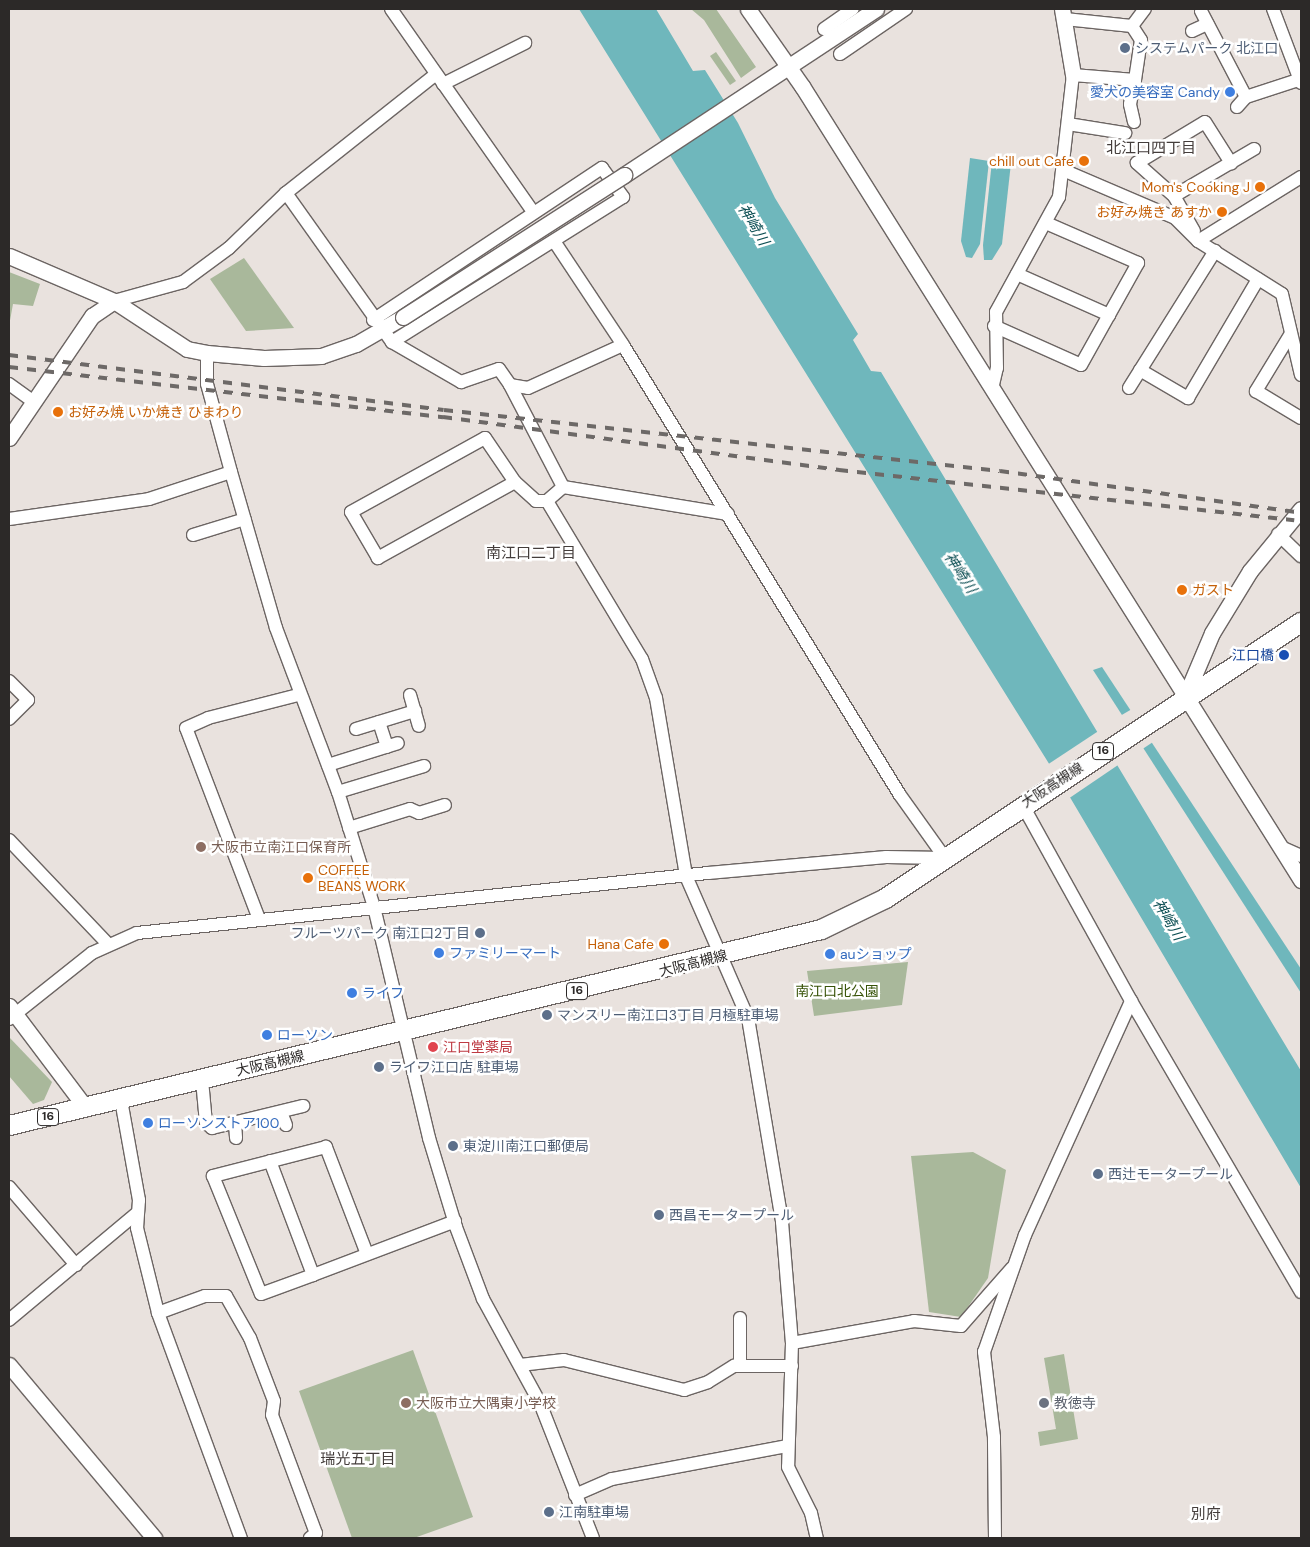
<!DOCTYPE html>
<html>
<head>
<meta charset="utf-8">
<style>
	body { margin:0 }
	#map { position:relative; width:1310px; height:1547px; overflow:hidden; background:#e9e2de; font-family:"DM Sans","Noto Sans JP",sans-serif }
	div>[style] { position:absolute }
	[style*='--x'] { left:calc(var(--x)*1px); top:calc(var(--y)*1px); width:calc(var(--w)*1px); rotate:calc(var(--a)*1deg) }
	.green>* { inset:0; background:#a9b89b }
	.water>* { inset:0; background:#6fb7bc }
	.pier>* { inset:0; background:#e9e2de }
	.roads { filter:drop-shadow(1px 0 #6c6563) drop-shadow(-1px 0 #6c6563) drop-shadow(0 1px #6c6563) drop-shadow(0 -1px #6c6563) }
	.minor>* { height:12px; margin:-6px; padding:0 6px; transform-origin:6px; border-radius:6px; background:#fff }
	.tertiary>* { height:15px; margin:-7.5px; padding:0 7.5px; transform-origin:7.5px; border-radius:7.5px; background:#fff }
	.primary>* { height:19px; margin:-9.5px; padding:0 9.5px; transform-origin:9.5px; border-radius:9.5px; background:#fff }
	.rail>* { height:4px; margin-top:-2px; transform-origin:0; background:repeating-linear-gradient(90deg,#6d6967 0 9px,transparent 0 18px) }
	.bridges { filter:drop-shadow(1px 0 #6c6563) drop-shadow(-1px 0 #6c6563) drop-shadow(0 1px #6c6563) drop-shadow(0 -1px #6c6563) }
	.tertiary-bridge>* { height:15px; margin:-7.5px; padding:0 7.5px; transform-origin:7.5px; border-radius:7.5px; background:#fff }
	.dots>* { width:14px; height:14px; translate:-50% -50%; box-sizing:border-box; border:2px solid #fff; border-radius:50% }
	span { translate:-50% -50%; white-space:nowrap; text-align:center; line-height:1.15; -webkit-text-stroke:5px #fff; paint-order:stroke }
	.shield-label span { padding:1px 4px; background:#fff; border:1px solid; border-radius:4px; -webkit-text-stroke-width:0 }
	.shield-label { font-size:12px; color:#2c2928; font-weight:700 }
	.service-label { font-size:14px; color:#4e5e75 }
	.left { translate:0 -50%; text-align:left }
	.right { translate:-100% -50%; text-align:right }
	.shop-label { font-size:14px; color:#366cbe }
	.food-label { font-size:14px; color:#c56008 }
	.transit-label { font-size:14px; color:#164399 }
	.street-label { font-size:14px; color:#2c2928 }
	.education-label { font-size:14px; color:#785e54 }
	.park-label { font-size:14px; color:#385308 }
	.health-label { font-size:14px; color:#be3a42 }
	.worship-label { font-size:14px; color:#5b616d }
	.neighbourhood-label { font-size:15px; color:#443d3b }
	.water-label { font-size:15px; color:#0c4e53; font-style:italic }
	.frame { position:absolute; inset:0; border:10px solid #2c2928; pointer-events:none }
</style>
</head>
<body>
<div id="map">
	<div class="green">
		<i style="clip-path:polygon(691px 9px,716px 9px,756px 67px,741px 78px,704px 20px)"></i>
		<i style="clip-path:polygon(716px 52px,736px 81px,730px 85px,710px 56px)"></i>
		<i style="clip-path:polygon(244px 258px,294px 328px,246px 331px,210px 279px)"></i>
		<i style="clip-path:polygon(9px 272px,40px 284px,33px 306px,13px 304px,9px 326px)"></i>
		<i style="clip-path:polygon(908px 962px,902px 1005px,814px 1016px,807px 971px)"></i>
		<i style="clip-path:polygon(9px 1037px,52px 1082px,44px 1100px,33px 1104px,9px 1076px)"></i>
		<i style="clip-path:polygon(973px 1152px,1006px 1170px,988px 1278px,961px 1317px,929px 1312px,911px 1156px)"></i>
		<i style="clip-path:polygon(413px 1350px,473px 1517px,414px 1538px,352px 1538px,299px 1391px)"></i>
		<i style="clip-path:polygon(1064px 1354px,1078px 1439px,1040px 1446px,1038px 1432px,1056px 1429px,1044px 1358px)"></i>
	</div>
	<div class="water">
		<i style="clip-path:polygon(579px 9px,656px 9px,693px 71px,705px 70px,738px 123px,775px 198px,858px 334px,853px 340px,871px 371px,881px 372px,1301px 1071px,1301px 1188px,1071px 799px)"></i>
		<i style="clip-path:polygon(970px 158px,989px 161px,980px 244px,972px 258px,966px 257px,961px 241px)"></i>
		<i style="clip-path:polygon(992px 161px,1011px 163px,1002px 244px,992px 260px,984px 260px,983px 245px)"></i>
		<i style="clip-path:polygon(1102px 667px,1301px 969px,1301px 993px,1093px 670px)"></i>
	</div>
	<div class="pier">
		<i style="clip-path:polygon(1132px 709px,1153px 742px,1141px 750px,1120px 716px)"></i>
		<i style="clip-path:polygon(1100px 730px,1121px 763px,1068px 799px,1047px 765px)"></i>
	</div>
	<div class="roads">
		<div class="minor">
			<i style="--x:391;--y:9;--w:248;--a:55"></i>
			<i style="--x:1273;--y:9;--w:79;--a:69.3"></i>
			<i style="--x:1201;--y:11;--w:97;--a:62.4"></i>
			<i style="--x:1065;--y:19;--w:67;--a:6"></i>
			<i style="--x:824;--y:29;--w:35;--a:-35"></i>
			<i style="--x:1192;--y:31;--w:17;--a:-25"></i>
			<i style="--x:840;--y:54;--w:80;--a:-34.3"></i>
			<i style="--x:443;--y:84;--w:92;--a:-26.6"></i>
			<i style="--x:1237;--y:107;--w:13;--a:-48"></i>
			<i style="--x:1246;--y:97;--w:58;--a:-18.1"></i>
			<i style="--x:1134;--y:122;--w:18;--a:-103"></i>
			<i style="--x:1130;--y:104;--w:25;--a:-78"></i>
			<i style="--x:1068;--y:124;--w:58;--a:9"></i>
			<i style="--x:1063;--y:170;--w:122;--a:23.2"></i>
			<i style="--x:1175;--y:218;--w:33;--a:45"></i>
			<i style="--x:1198;--y:241;--w:99;--a:32.2"></i>
			<i style="--x:1282;--y:294;--w:83;--a:76.8"></i>
			<i style="--x:286;--y:193;--w:183;--a:54.6"></i>
			<i style="--x:392;--y:342;--w:80;--a:30.1"></i>
			<i style="--x:461;--y:382;--w:40;--a:-18.9"></i>
			<i style="--x:499;--y:369;--w:19;--a:55"></i>
			<i style="--x:510;--y:385;--w:18;--a:9"></i>
			<i style="--x:528;--y:388;--w:104;--a:-24.4"></i>
			<i style="--x:1174;--y:196;--w:93;--a:-30.4"></i>
			<i style="--x:1194;--y:231;--w:40;--a:-119.7"></i>
			<i style="--x:1174;--y:196;--w:50;--a:-138.3"></i>
			<i style="--x:1137;--y:163;--w:79;--a:-31.1"></i>
			<i style="--x:1205;--y:122;--w:49;--a:57.6"></i>
			<i style="--x:554;--y:241;--w:125;--a:56.4"></i>
			<i style="--x:623;--y:345;--w:528;--a:58.39"></i>
			<i style="--x:900;--y:795;--w:77;--a:54.5"></i>
			<i style="--x:1198;--y:241;--w:121;--a:-31.9"></i>
			<i style="--x:1017;--y:274;--w:101;--a:24"></i>
			<i style="--x:114;--y:301;--w:72;--a:-15.4"></i>
			<i style="--x:183;--y:282;--w:57;--a:-36.5"></i>
			<i style="--x:229;--y:248;--w:79;--a:-44"></i>
			<i style="--x:286;--y:193;--w:191;--a:-38.4"></i>
			<i style="--x:373;--y:320;--w:275;--a:-33.6"></i>
			<i style="--x:602;--y:168;--w:36;--a:54"></i>
			<i style="--x:623;--y:197;--w:273;--a:147.9"></i>
			<i style="--x:994;--y:326;--w:95;--a:24.1"></i>
			<i style="--x:1081;--y:365;--w:117;--a:-60.8"></i>
			<i style="--x:1138;--y:263;--w:100;--a:-156.5"></i>
			<i style="--x:1290;--y:335;--w:66;--a:121.3"></i>
			<i style="--x:1256;--y:391;--w:52;--a:31"></i>
			<i style="--x:207;--y:353;--w:31;--a:90"></i>
			<i style="--x:207;--y:384;--w:91;--a:74.7"></i>
			<i style="--x:231;--y:472;--w:162;--a:73.9"></i>
			<i style="--x:276;--y:628;--w:175;--a:69.3"></i>
			<i style="--x:338;--y:792;--w:121;--a:72.6"></i>
			<i style="--x:374;--y:907;--w:237;--a:76.6"></i>
			<i style="--x:429;--y:1138;--w:93;--a:73.1"></i>
			<i style="--x:456;--y:1227;--w:77;--a:69.4"></i>
			<i style="--x:483;--y:1299;--w:119;--a:61.3"></i>
			<i style="--x:540;--y:1403;--w:145;--a:68.6"></i>
			<i style="--x:1140;--y:370;--w:56;--a:30.3"></i>
			<i style="--x:1188;--y:398;--w:138;--a:-59.5"></i>
			<i style="--x:9;--y:384;--w:31;--a:36"></i>
			<i style="--x:510;--y:385;--w:115;--a:62.5"></i>
			<i style="--x:1129;--y:388;--w:162;--a:-57.9"></i>
			<i style="--x:992;--y:389;--w:22;--a:-77"></i>
			<i style="--x:997;--y:368;--w:56;--a:-91"></i>
			<i style="--x:996;--y:312;--w:131;--a:-61.3"></i>
			<i style="--x:1059;--y:197;--w:123;--a:-83.5"></i>
			<i style="--x:1073;--y:75;--w:62;--a:4.6"></i>
			<i style="--x:1135;--y:80;--w:40;--a:-81.5"></i>
			<i style="--x:1141;--y:40;--w:17;--a:-123"></i>
			<i style="--x:1132;--y:26;--w:21;--a:-53"></i>
			<i style="--x:515;--y:482;--w:157;--a:151"></i>
			<i style="--x:378;--y:558;--w:53;--a:-120.4"></i>
			<i style="--x:351;--y:512;--w:153;--a:-28.9"></i>
			<i style="--x:485;--y:438;--w:53;--a:55.7"></i>
			<i style="--x:515;--y:482;--w:28;--a:42"></i>
			<i style="--x:536;--y:501;--w:11;--a:0"></i>
			<i style="--x:728;--y:514;--w:167;--a:-170.7"></i>
			<i style="--x:563;--y:487;--w:21;--a:139"></i>
			<i style="--x:547;--y:501;--w:184;--a:59"></i>
			<i style="--x:642;--y:659;--w:41;--a:70.3"></i>
			<i style="--x:656;--y:698;--w:181;--a:80.4"></i>
			<i style="--x:686;--y:876;--w:155;--a:66.4"></i>
			<i style="--x:748;--y:1018;--w:207;--a:80.5"></i>
			<i style="--x:782;--y:1222;--w:121;--a:85.3"></i>
			<i style="--x:792;--y:1343;--w:124;--a:91.8"></i>
			<i style="--x:788;--y:1467;--w:51;--a:63.4"></i>
			<i style="--x:811;--y:1513;--w:26;--a:77"></i>
			<i style="--x:9;--y:519;--w:141;--a:-8.1"></i>
			<i style="--x:149;--y:499;--w:86;--a:-18.2"></i>
			<i style="--x:1278;--y:534;--w:32;--a:44"></i>
			<i style="--x:193;--y:535;--w:54;--a:-17.1"></i>
			<i style="--x:9;--y:681;--w:27;--a:45"></i>
			<i style="--x:28;--y:700;--w:27;--a:135"></i>
			<i style="--x:410;--y:695;--w:32;--a:74"></i>
			<i style="--x:379;--y:722;--w:26;--a:72"></i>
			<i style="--x:356;--y:729;--w:62;--a:-17"></i>
			<i style="--x:328;--y:765;--w:73;--a:-17.4"></i>
			<i style="--x:338;--y:792;--w:90;--a:-16.8"></i>
			<i style="--x:1022;--y:804;--w:225;--a:61"></i>
			<i style="--x:1131;--y:1001;--w:337;--a:59.7"></i>
			<i style="--x:349;--y:828;--w:64;--a:-17.3"></i>
			<i style="--x:410;--y:809;--w:10;--a:24"></i>
			<i style="--x:419;--y:813;--w:27;--a:-17"></i>
			<i style="--x:9;--y:840;--w:144;--a:46.4"></i>
			<i style="--x:1283;--y:848;--w:20;--a:24"></i>
			<i style="--x:259;--y:919;--w:204;--a:-110.9"></i>
			<i style="--x:186;--y:728;--w:24;--a:-24"></i>
			<i style="--x:208;--y:718;--w:93;--a:-14.3"></i>
			<i style="--x:9;--y:1019;--w:106;--a:-38.5"></i>
			<i style="--x:92;--y:953;--w:49;--a:-24"></i>
			<i style="--x:137;--y:933;--w:574;--a:-6"></i>
			<i style="--x:708;--y:873;--w:179;--a:-5.1"></i>
			<i style="--x:886;--y:857;--w:59;--a:1"></i>
			<i style="--x:202;--y:1080;--w:43;--a:84.7"></i>
			<i style="--x:206;--y:1123;--w:8;--a:40"></i>
			<i style="--x:212;--y:1128;--w:94;--a:-13.6"></i>
			<i style="--x:121;--y:1100;--w:102;--a:79.8"></i>
			<i style="--x:139;--y:1200;--w:28;--a:94"></i>
			<i style="--x:137;--y:1228;--w:88;--a:76.1"></i>
			<i style="--x:158;--y:1313;--w:240;--a:69.8"></i>
			<i style="--x:281;--y:1112;--w:14;--a:69"></i>
			<i style="--x:235;--y:1123;--w:15;--a:86"></i>
			<i style="--x:270;--y:1161;--w:122;--a:69.3"></i>
			<i style="--x:9;--y:1187;--w:103;--a:49.3"></i>
			<i style="--x:367;--y:1254;--w:115;--a:-111"></i>
			<i style="--x:326;--y:1147;--w:117;--a:165.6"></i>
			<i style="--x:213;--y:1176;--w:127;--a:67.9"></i>
			<i style="--x:261;--y:1294;--w:55;--a:-20.1"></i>
			<i style="--x:313;--y:1275;--w:152;--a:-20.8"></i>
			<i style="--x:158;--y:1313;--w:50;--a:-19.9"></i>
			<i style="--x:205;--y:1296;--w:21;--a:0"></i>
			<i style="--x:226;--y:1296;--w:48;--a:60.3"></i>
			<i style="--x:250;--y:1338;--w:67;--a:69.1"></i>
			<i style="--x:274;--y:1401;--w:14;--a:98"></i>
			<i style="--x:272;--y:1415;--w:126;--a:69.6"></i>
			<i style="--x:316;--y:1533;--w:8;--a:140"></i>
			<i style="--x:9;--y:1320;--w:168;--a:-39.9"></i>
			<i style="--x:792;--y:1343;--w:124;--a:-10.2"></i>
			<i style="--x:914;--y:1321;--w:47;--a:6.1"></i>
			<i style="--x:961;--y:1326;--w:77;--a:-48.7"></i>
			<i style="--x:520;--y:1365;--w:44;--a:-6.5"></i>
			<i style="--x:564;--y:1360;--w:124;--a:14"></i>
			<i style="--x:684;--y:1390;--w:25;--a:-18"></i>
			<i style="--x:708;--y:1382;--w:31;--a:-32"></i>
			<i style="--x:734;--y:1366;--w:58;--a:0"></i>
			<i style="--x:740;--y:1366;--w:48;--a:-90"></i>
			<i style="--x:575;--y:1495;--w:40;--a:-23.4"></i>
			<i style="--x:612;--y:1479;--w:177;--a:-10.7"></i>
			<i style="--x:995;--y:1538;--w:101;--a:-90.6"></i>
			<i style="--x:994;--y:1437;--w:86;--a:-96.7"></i>
			<i style="--x:984;--y:1352;--w:124;--a:-70.7"></i>
			<i style="--x:1025;--y:1235;--w:257;--a:-65.6"></i>
		</div>
		<div class="tertiary">
			<i style="--x:748;--y:9;--w:94;--a:55"></i>
			<i style="--x:802;--y:86;--w:938;--a:57.85"></i>
			<i style="--x:1062;--y:9;--w:67;--a:80.5"></i>
			<i style="--x:624;--y:175;--w:302;--a:-33.4"></i>
			<i style="--x:9;--y:256;--w:114;--a:23.2"></i>
			<i style="--x:114;--y:301;--w:87;--a:33.3"></i>
			<i style="--x:187;--y:349;--w:20;--a:11"></i>
			<i style="--x:207;--y:353;--w:57;--a:5"></i>
			<i style="--x:264;--y:358;--w:57;--a:-2"></i>
			<i style="--x:321;--y:356;--w:37;--a:-19"></i>
			<i style="--x:356;--y:344;--w:54;--a:-29.9"></i>
			<i style="--x:9;--y:438;--w:148;--a:-55.8"></i>
			<i style="--x:92;--y:316;--w:27;--a:-34"></i>
			<i style="--x:1185;--y:697;--w:69;--a:-67.1"></i>
			<i style="--x:1212;--y:633;--w:73;--a:-58.5"></i>
			<i style="--x:1250;--y:571;--w:80;--a:-50.6"></i>
			<i style="--x:9;--y:1006;--w:128;--a:53"></i>
			<i style="--x:9;--y:1365;--w:226;--a:50"></i>
		</div>
		<div class="primary">
			<i style="--x:9;--y:1125;--w:835;--a:-13.57"></i>
			<i style="--x:821;--y:929;--w:71;--a:-25.8"></i>
			<i style="--x:885;--y:898;--w:499;--a:-33.6"></i>
		</div>
	</div>
	<div class="rail">
		<i style="--x:9;--y:355;--w:438;--a:7.2"></i>
		<i style="--x:444;--y:410;--w:559;--a:6.26"></i>
		<i style="--x:1000;--y:471;--w:304;--a:7.9"></i>
		<i style="--x:9;--y:367;--w:437;--a:6.6"></i>
		<i style="--x:443;--y:417;--w:400;--a:7.6"></i>
		<i style="--x:839;--y:470;--w:458;--a:6.3"></i>
	</div>
	<div class="bridges">
		<div class="tertiary-bridge">
			<i style="--x:403;--y:317;--w:263;--a:-32.7"></i>
		</div>
	</div>
	<div class="dots">
		<i style="left:1125px;top:48px;background:#5c6f8a"></i>
		<i style="left:1230px;top:92px;background:#3f7fe0"></i>
		<i style="left:1084px;top:161px;background:#e8710a"></i>
		<i style="left:1260px;top:187px;background:#e8710a"></i>
		<i style="left:1222px;top:212px;background:#e8710a"></i>
		<i style="left:58px;top:412px;background:#e8710a"></i>
		<i style="left:1182px;top:590px;background:#e8710a"></i>
		<i style="left:1284px;top:655px;background:#1a4fb4"></i>
		<i style="left:201px;top:847px;background:#8d6e63"></i>
		<i style="left:308px;top:878px;background:#e8710a"></i>
		<i style="left:480px;top:933px;background:#5c6f8a"></i>
		<i style="left:664px;top:944px;background:#e8710a"></i>
		<i style="left:439px;top:953px;background:#3f7fe0"></i>
		<i style="left:830px;top:954px;background:#3f7fe0"></i>
		<i style="left:352px;top:993px;background:#3f7fe0"></i>
		<i style="left:547px;top:1015px;background:#5c6f8a"></i>
		<i style="left:267px;top:1035px;background:#3f7fe0"></i>
		<i style="left:433px;top:1047px;background:#e0444e"></i>
		<i style="left:379px;top:1067px;background:#5c6f8a"></i>
		<i style="left:148px;top:1123px;background:#3f7fe0"></i>
		<i style="left:453px;top:1146px;background:#5c6f8a"></i>
		<i style="left:1098px;top:1174px;background:#5c6f8a"></i>
		<i style="left:659px;top:1215px;background:#5c6f8a"></i>
		<i style="left:406px;top:1403px;background:#8d6e63"></i>
		<i style="left:1044px;top:1403px;background:#6b7280"></i>
		<i style="left:549px;top:1512px;background:#5c6f8a"></i>
	</div>
	<div class="shield-label">
		<span style="left:1103px;top:751px">16</span>
		<span style="left:577px;top:991px">16</span>
		<span style="left:48px;top:1117px">16</span>
	</div>
	<div class="service-label">
		<span class="left" style="left:1135px;top:48px">システムパーク 北江口</span>
		<span class="right" style="left:470px;top:933px">フルーツパーク 南江口2丁目</span>
		<span class="left" style="left:557px;top:1015px">マンスリー南江口3丁目 月極駐車場</span>
		<span class="left" style="left:389px;top:1067px">ライフ江口店 駐車場</span>
		<span class="left" style="left:463px;top:1146px">東淀川南江口郵便局</span>
		<span class="left" style="left:1108px;top:1174px">西辻モータープール</span>
		<span class="left" style="left:669px;top:1215px">西昌モータープール</span>
		<span class="left" style="left:559px;top:1512px">江南駐車場</span>
	</div>
	<div class="shop-label">
		<span class="right" style="left:1220px;top:92px">愛犬の美容室 Candy</span>
		<span class="left" style="left:449px;top:953px">ファミリーマート</span>
		<span class="left" style="left:840px;top:954px">auショップ</span>
		<span class="left" style="left:362px;top:993px">ライフ</span>
		<span class="left" style="left:277px;top:1035px">ローソン</span>
		<span class="left" style="left:158px;top:1123px">ローソンストア100</span>
	</div>
	<div class="food-label">
		<span class="right" style="left:1074px;top:161px">chill out Cafe</span>
		<span class="right" style="left:1250px;top:187px">Mom's Cooking J</span>
		<span class="right" style="left:1212px;top:212px">お好み焼き あすか</span>
		<span class="left" style="left:68px;top:412px">お好み焼 いか焼き ひまわり</span>
		<span class="left" style="left:1192px;top:590px">ガスト</span>
		<span class="left" style="left:318px;top:878px">COFFEE<br>BEANS WORK</span>
		<span class="right" style="left:654px;top:944px">Hana Cafe</span>
	</div>
	<div class="transit-label">
		<span class="right" style="left:1274px;top:655px">江口橋</span>
	</div>
	<div class="street-label">
		<span style="left:1052px;top:785px;rotate:-33deg">大阪高槻線</span>
		<span style="left:693px;top:963px;rotate:-14deg">大阪高槻線</span>
		<span style="left:270px;top:1063px;rotate:-13deg">大阪高槻線</span>
	</div>
	<div class="education-label">
		<span class="left" style="left:211px;top:847px">大阪市立南江口保育所</span>
		<span class="left" style="left:416px;top:1403px">大阪市立大隅東小学校</span>
	</div>
	<div class="park-label">
		<span style="left:837px;top:991px">南江口北公園</span>
	</div>
	<div class="health-label">
		<span class="left" style="left:443px;top:1047px">江口堂薬局</span>
	</div>
	<div class="worship-label">
		<span class="left" style="left:1054px;top:1403px">教徳寺</span>
	</div>
	<div class="neighbourhood-label">
		<span style="left:1151px;top:149px">北江口四丁目</span>
		<span style="left:531px;top:554px">南江口二丁目</span>
		<span style="left:358px;top:1460px">瑞光五丁目</span>
		<span style="left:1206px;top:1515px">別府</span>
	</div>
	<div class="water-label">
		<span style="left:753px;top:225px;rotate:59deg">神崎川</span>
		<span style="left:960px;top:573px;rotate:57deg">神崎川</span>
		<span style="left:1168px;top:920px;rotate:59deg">神崎川</span>
	</div>
	<div class="frame"></div>
</div>
</body>
</html>
